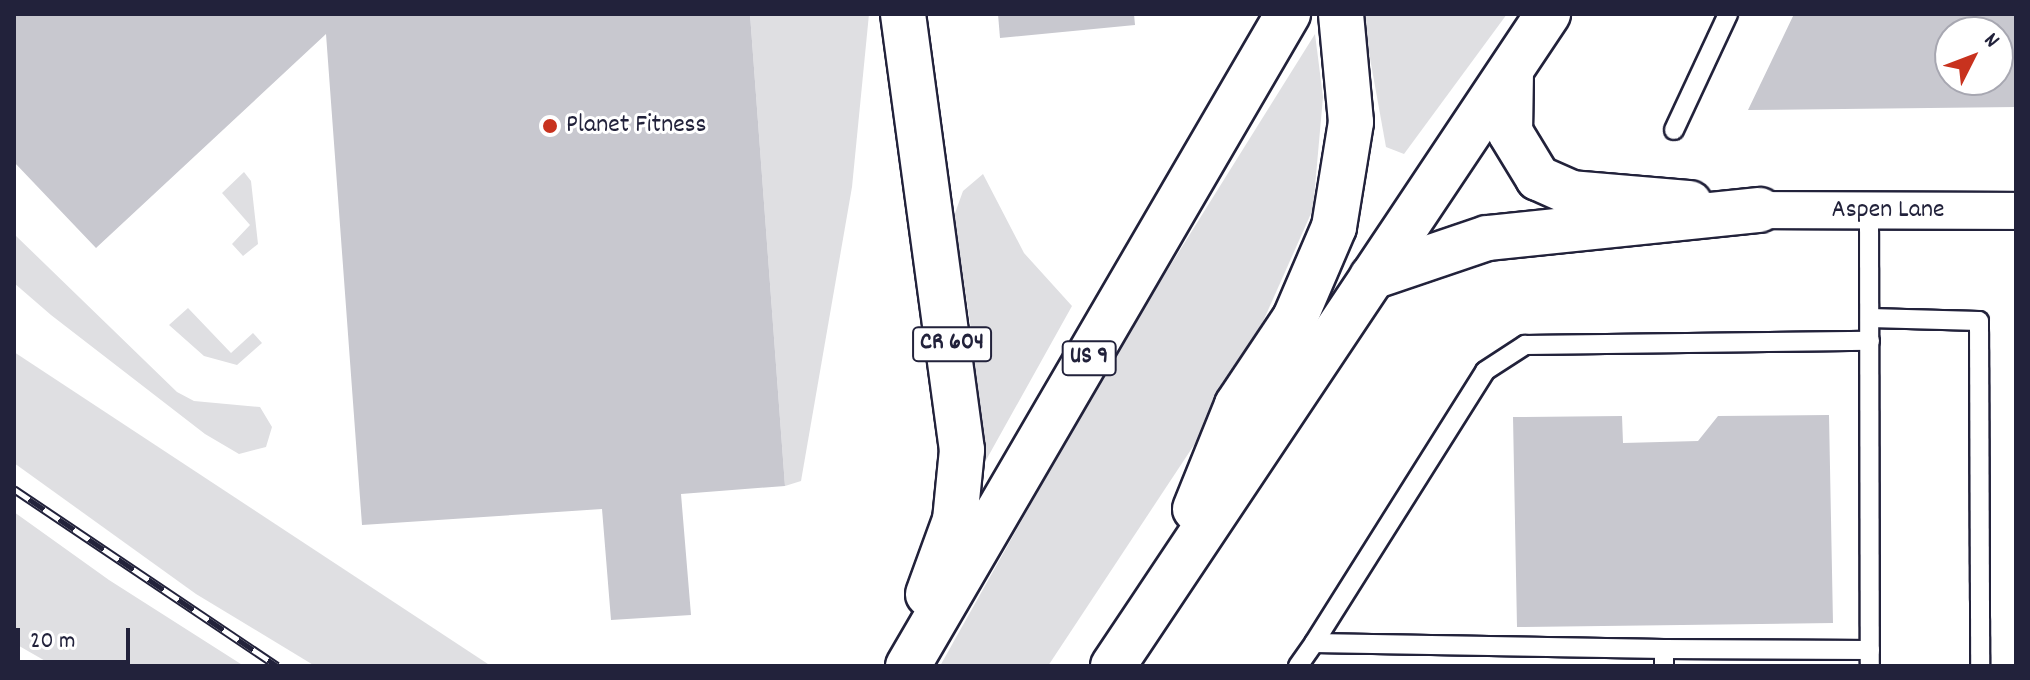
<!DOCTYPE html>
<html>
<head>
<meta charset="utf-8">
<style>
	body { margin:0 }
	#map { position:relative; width:2030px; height:680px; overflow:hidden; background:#fff; font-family:Dekko,sans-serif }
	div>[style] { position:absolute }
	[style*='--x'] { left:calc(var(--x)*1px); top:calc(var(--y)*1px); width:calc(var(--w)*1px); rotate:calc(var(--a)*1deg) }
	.green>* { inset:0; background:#dfdfe2 }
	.building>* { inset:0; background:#c8c8cf }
	.roads { filter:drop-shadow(2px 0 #22223b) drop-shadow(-2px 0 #22223b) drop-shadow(0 2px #22223b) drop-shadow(0 -2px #22223b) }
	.lane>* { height:18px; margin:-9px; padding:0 9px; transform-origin:9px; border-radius:9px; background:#fff }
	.street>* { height:36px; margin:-18px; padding:0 18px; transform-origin:18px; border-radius:18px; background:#fff }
	.highway>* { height:44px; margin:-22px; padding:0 22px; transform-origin:22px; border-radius:22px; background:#fff }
	.rail>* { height:9px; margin-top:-4.5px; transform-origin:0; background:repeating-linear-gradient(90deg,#fff 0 18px,#22223b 0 36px); box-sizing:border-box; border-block:2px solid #22223b }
	.dots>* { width:22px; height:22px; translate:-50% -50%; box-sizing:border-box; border:4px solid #fff; border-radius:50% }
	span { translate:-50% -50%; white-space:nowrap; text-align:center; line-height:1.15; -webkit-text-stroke:6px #fff; paint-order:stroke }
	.shield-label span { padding:2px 6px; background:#fff; border:2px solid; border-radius:6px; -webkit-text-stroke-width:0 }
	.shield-label { font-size:24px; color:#22223b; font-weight:700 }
	.poi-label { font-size:26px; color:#22223b }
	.left { translate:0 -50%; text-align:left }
	.street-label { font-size:26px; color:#22223b }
	.frame { position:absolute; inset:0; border:16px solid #22223b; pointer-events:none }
	.north { position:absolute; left:1934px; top:16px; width:80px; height:80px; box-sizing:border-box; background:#fff; border:2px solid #a7a7b1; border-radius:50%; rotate:48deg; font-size:22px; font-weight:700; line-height:32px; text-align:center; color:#22223b }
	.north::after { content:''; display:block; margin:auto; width:28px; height:36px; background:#c8321e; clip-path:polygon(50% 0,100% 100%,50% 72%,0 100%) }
	.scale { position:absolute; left:16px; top:628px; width:114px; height:36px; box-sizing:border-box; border:4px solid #22223b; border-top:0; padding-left:10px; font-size:24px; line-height:28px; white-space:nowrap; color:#22223b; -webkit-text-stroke:6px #fff; paint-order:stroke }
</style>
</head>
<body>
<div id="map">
	<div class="green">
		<i style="clip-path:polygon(750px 14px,869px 14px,852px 187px,801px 481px,785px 486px)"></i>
		<i style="clip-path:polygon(1362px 14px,1507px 14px,1404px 154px,1386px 147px)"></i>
		<i style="clip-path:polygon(1315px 34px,1323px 97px,1313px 209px,1237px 380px,1048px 666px,940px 666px,1115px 354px)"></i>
		<i style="clip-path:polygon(244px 172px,251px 181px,258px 244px,243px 256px,232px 244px,250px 225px,222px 193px)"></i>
		<i style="clip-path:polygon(983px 174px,1024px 253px,1072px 306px,980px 471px,974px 349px,954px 216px,963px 191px)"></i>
		<i style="clip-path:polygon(14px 234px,177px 392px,194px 401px,260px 407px,272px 427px,266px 447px,239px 454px,205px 434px,51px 315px,14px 283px)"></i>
		<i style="clip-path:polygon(188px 308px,231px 353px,253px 333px,262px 343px,237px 365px,204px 356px,169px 325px)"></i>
		<i style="clip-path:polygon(14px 352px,491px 666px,315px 666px,196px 594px,14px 463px)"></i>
		<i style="clip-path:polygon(14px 512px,109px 580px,244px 666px,54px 666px,14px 643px)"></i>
	</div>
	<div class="building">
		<i style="clip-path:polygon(14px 14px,750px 14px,785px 486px,681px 494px,691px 615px,611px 620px,602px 509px,362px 525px,326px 34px,96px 248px,14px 162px)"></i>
		<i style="clip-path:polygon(998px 14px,1134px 14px,1135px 25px,1000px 38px)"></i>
		<i style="clip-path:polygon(evenodd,1794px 14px,2016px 14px,2016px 107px,1748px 110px,1794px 14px,1950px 32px,1998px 32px,1998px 80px,1950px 80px,1950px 32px)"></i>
		<i style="clip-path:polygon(1829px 415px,1833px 623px,1517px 627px,1513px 417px,1622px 416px,1623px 443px,1698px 441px,1718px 416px)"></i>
	</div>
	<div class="roads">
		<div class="lane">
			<i style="--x:1674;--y:130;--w:128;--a:-65"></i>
			<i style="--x:1869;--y:211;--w:455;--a:89.9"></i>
			<i style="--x:1870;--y:318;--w:109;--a:1.6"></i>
			<i style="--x:1979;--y:321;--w:345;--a:89.8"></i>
			<i style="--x:1664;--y:649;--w:350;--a:-179"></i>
			<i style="--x:1314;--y:643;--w:321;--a:-57.8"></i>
			<i style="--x:1485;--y:371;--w:48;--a:-33"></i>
			<i style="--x:1525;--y:345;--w:345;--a:-0.7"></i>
			<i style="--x:1298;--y:666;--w:28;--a:-55"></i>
			<i style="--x:1664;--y:666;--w:17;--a:-90"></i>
			<i style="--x:1664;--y:649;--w:206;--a:0.3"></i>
		</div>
		<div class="street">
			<i style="--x:1760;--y:210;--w:256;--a:0.2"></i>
		</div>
		<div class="highway">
			<i style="--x:903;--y:14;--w:440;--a:82.3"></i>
			<i style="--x:962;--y:450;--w:70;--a:95.7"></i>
			<i style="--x:955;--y:520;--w:79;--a:110"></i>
			<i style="--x:1511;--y:71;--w:61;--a:90.9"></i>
			<i style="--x:1510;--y:132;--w:54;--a:58.7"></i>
			<i style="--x:1538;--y:178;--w:36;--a:24"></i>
			<i style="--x:1571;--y:193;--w:119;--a:4.8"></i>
			<i style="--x:1372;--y:277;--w:121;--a:-18.7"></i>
			<i style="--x:1487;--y:238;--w:274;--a:-5.9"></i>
			<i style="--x:1195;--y:509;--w:112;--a:-68"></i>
			<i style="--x:1237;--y:405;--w:105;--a:-56.3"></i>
			<i style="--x:1295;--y:318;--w:99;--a:-66.8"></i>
			<i style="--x:1334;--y:227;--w:106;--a:-80.8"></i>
			<i style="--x:1351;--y:122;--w:108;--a:-95.3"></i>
			<i style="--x:908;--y:666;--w:755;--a:-59.77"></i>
			<i style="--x:1113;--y:666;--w:784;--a:-56.29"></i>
		</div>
	</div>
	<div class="rail">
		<i style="--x:14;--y:489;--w:317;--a:33.9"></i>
	</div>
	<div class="dots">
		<i style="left:550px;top:126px;background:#c8321e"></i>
	</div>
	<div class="shield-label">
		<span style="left:952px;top:344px">CR 604</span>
		<span style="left:1089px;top:358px">US 9</span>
	</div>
	<div class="poi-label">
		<span class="left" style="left:566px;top:126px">Planet Fitness</span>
	</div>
	<div class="street-label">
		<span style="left:1888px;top:211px">Aspen Lane</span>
	</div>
	<div class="frame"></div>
	<div class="north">N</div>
	<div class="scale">20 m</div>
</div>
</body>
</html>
